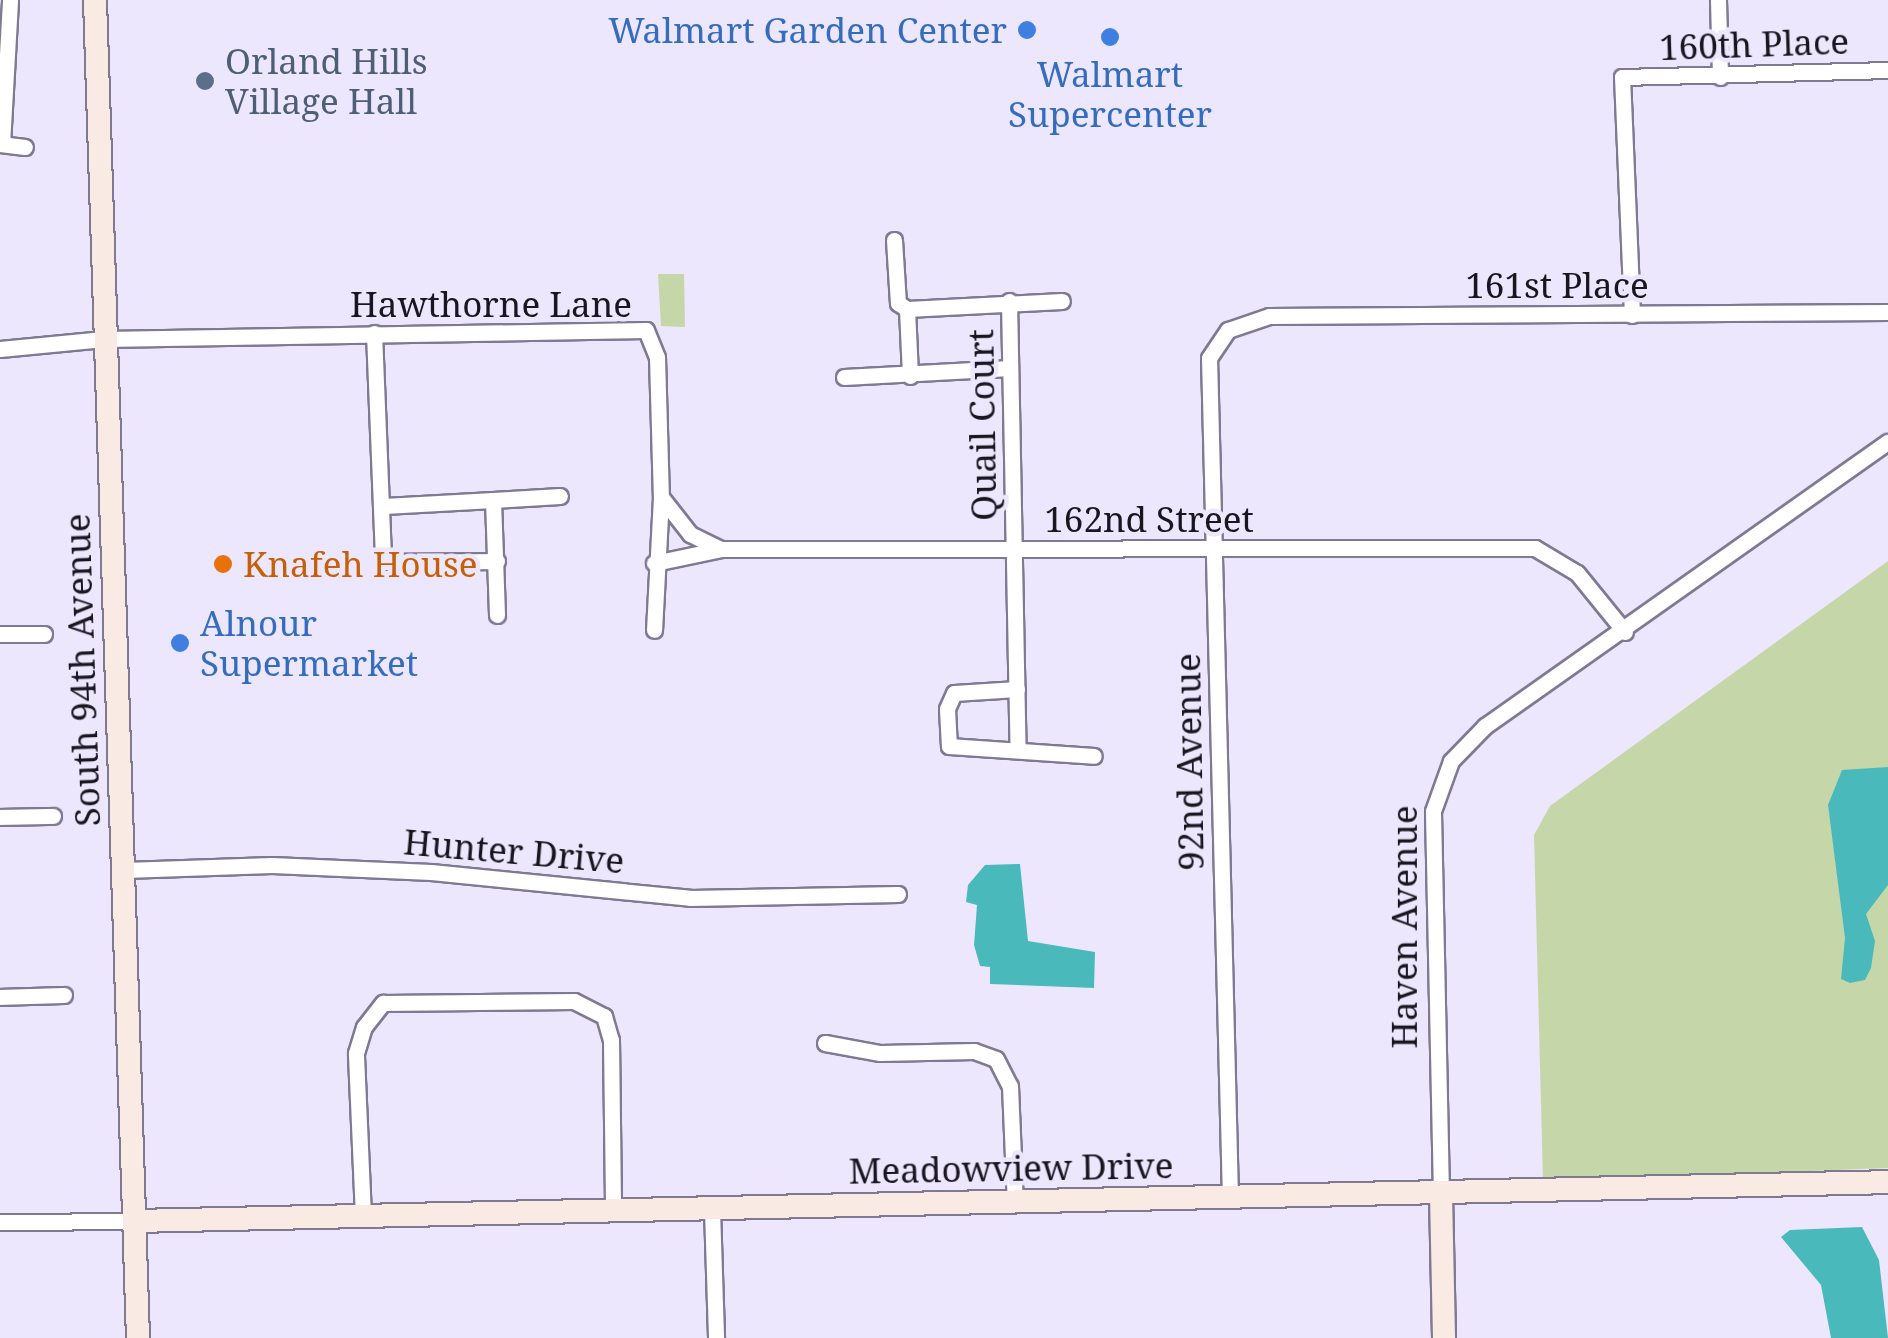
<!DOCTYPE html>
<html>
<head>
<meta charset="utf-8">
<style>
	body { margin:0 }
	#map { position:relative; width:1888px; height:1338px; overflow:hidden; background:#ece7fd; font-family:"Noto Serif",serif }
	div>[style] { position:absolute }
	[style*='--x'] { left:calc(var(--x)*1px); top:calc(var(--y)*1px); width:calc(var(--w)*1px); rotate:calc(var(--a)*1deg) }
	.green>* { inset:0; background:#c5d7a9 }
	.water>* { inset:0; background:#4ab9bb }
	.roads { filter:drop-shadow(2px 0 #7f7a92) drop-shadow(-2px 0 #7f7a92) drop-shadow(0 2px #7f7a92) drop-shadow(0 -2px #7f7a92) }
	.street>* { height:15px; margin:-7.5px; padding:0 7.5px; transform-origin:7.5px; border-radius:7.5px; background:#fff }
	.secondary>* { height:22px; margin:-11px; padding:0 11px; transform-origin:11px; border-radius:11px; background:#faeae4 }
	.dots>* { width:28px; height:28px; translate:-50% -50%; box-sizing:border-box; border:5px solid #ece7fd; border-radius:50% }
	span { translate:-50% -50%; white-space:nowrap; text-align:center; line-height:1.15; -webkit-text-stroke:9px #ece7fd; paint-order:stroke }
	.shop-label { font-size:35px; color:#366cbe }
	.right { translate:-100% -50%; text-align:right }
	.left { translate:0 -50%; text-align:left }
	.street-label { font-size:35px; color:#18161f }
	.service-label { font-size:35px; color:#4e5e75 }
	.food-label { font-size:35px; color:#c56008 }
</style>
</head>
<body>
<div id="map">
	<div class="green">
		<i style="clip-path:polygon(658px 274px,684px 274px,685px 327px,661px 326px)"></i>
		<i style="clip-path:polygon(1888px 561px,1888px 1168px,1543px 1181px,1534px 835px,1550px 806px)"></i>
	</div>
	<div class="water">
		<i style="clip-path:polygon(1888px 767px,1888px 885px,1866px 914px,1875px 941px,1871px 968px,1865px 980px,1850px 983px,1841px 979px,1845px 938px,1828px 805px,1842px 770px)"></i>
		<i style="clip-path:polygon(1020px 864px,1028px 941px,1095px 952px,1094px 988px,990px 984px,990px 967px,980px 966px,974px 945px,977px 905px,966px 902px,968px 885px,985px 865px)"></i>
		<i style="clip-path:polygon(1862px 1227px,1879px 1260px,1888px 1338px,1831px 1338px,1821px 1285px,1781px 1237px,1790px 1230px)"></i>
	</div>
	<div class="roads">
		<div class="street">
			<i style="--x:1718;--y:0;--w:77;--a:88.5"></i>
			<i style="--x:0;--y:144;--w:25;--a:7"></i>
			<i style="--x:2;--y:144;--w:144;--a:-86.8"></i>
			<i style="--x:894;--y:240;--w:63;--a:86.4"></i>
			<i style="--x:898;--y:303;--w:11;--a:34"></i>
			<i style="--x:907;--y:309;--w:155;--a:-3"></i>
			<i style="--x:1009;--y:301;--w:449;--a:88.9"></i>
			<i style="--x:907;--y:309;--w:67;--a:87.4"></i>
			<i style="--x:1632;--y:315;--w:238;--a:-92.4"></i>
			<i style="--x:1622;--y:77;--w:266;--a:-1.5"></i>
			<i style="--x:374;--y:333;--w:229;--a:87.7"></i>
			<i style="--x:383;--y:562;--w:114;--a:-0.5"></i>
			<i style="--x:0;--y:349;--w:104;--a:-5.5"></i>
			<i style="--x:104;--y:339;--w:542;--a:-0.95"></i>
			<i style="--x:646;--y:330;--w:29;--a:68"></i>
			<i style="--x:657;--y:357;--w:140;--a:88.4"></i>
			<i style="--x:661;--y:497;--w:133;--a:93"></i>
			<i style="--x:844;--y:377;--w:166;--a:-3.1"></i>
			<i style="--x:661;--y:497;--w:47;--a:51.9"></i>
			<i style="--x:690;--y:534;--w:34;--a:26"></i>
			<i style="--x:721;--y:549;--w:814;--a:-0.07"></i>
			<i style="--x:1535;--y:548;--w:49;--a:30.8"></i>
			<i style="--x:1577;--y:573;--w:76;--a:50.9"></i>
			<i style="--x:493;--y:500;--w:67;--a:-3.4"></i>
			<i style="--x:384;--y:506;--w:109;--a:-3.2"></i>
			<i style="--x:493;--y:500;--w:115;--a:88"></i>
			<i style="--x:654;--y:563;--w:68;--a:-11.8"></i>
			<i style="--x:0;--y:634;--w:44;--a:0"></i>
			<i style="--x:1017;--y:689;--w:63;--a:176.4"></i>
			<i style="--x:954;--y:693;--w:17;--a:114"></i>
			<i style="--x:947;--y:709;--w:37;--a:87"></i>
			<i style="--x:949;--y:746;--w:145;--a:3.9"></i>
			<i style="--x:0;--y:817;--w:53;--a:-1.1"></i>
			<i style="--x:124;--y:870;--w:148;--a:-1.9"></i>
			<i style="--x:272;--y:865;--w:159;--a:2.5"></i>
			<i style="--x:431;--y:872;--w:260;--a:5.7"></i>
			<i style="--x:690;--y:898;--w:208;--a:-1.1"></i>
			<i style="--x:0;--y:997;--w:64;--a:-1.8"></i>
			<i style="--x:825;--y:1043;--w:56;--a:10.3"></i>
			<i style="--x:880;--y:1053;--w:94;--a:-1.2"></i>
			<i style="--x:974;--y:1051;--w:23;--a:20"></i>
			<i style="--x:996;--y:1059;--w:30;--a:63"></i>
			<i style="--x:1010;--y:1086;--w:117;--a:87.6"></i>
			<i style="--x:1441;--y:1194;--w:383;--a:-91.2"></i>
			<i style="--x:1433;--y:811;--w:53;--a:-70.2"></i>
			<i style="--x:1451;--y:761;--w:49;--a:-45.8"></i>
			<i style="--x:1485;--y:726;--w:493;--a:-35.2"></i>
			<i style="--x:1230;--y:1198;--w:840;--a:-91.43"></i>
			<i style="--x:1209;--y:358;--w:34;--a:-56"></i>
			<i style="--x:1228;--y:330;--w:43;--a:-18.9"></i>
			<i style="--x:1269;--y:316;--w:619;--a:-0.37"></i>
			<i style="--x:712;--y:1209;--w:129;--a:88.2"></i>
			<i style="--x:363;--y:1216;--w:163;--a:-92.5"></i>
			<i style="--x:356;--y:1053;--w:27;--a:-73"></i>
			<i style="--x:364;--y:1027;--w:31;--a:-52"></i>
			<i style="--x:383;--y:1003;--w:191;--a:-0.6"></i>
			<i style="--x:574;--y:1001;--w:34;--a:27"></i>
			<i style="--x:604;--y:1016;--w:25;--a:74"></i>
			<i style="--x:611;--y:1040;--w:172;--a:89.3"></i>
			<i style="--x:0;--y:1222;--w:135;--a:-0.4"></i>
		</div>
		<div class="secondary">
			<i style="--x:95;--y:0;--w:1339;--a:88.16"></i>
			<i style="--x:1441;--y:1194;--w:144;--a:88.8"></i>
			<i style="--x:135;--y:1221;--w:1753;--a:-1.27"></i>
		</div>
	</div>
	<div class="dots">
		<i style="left:1027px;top:30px;background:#3f7fe0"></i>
		<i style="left:1110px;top:37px;background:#3f7fe0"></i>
		<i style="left:205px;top:81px;background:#5c6f8a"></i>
		<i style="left:223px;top:564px;background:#e8710a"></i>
		<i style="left:180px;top:643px;background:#3f7fe0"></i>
	</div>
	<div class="shop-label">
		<span class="right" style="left:1007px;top:30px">Walmart Garden Center</span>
		<span style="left:1110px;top:94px">Walmart<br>Supercenter</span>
		<span class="left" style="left:200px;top:643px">Alnour<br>Supermarket</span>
	</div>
	<div class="street-label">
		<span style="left:1754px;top:44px;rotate:-2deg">160th Place</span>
		<span style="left:1557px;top:285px">161st Place</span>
		<span style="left:491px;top:304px">Hawthorne Lane</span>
		<span style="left:982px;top:425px;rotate:-91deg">Quail Court</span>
		<span style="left:1149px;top:519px">162nd Street</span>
		<span style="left:82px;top:670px;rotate:-92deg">South 94th Avenue</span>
		<span style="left:1189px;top:762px;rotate:-91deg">92nd Avenue</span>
		<span style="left:514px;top:851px;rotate:5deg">Hunter Drive</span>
		<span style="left:1404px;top:927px;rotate:-90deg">Haven Avenue</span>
		<span style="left:1011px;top:1168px;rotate:-1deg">Meadowview Drive</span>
	</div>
	<div class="service-label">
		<span class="left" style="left:225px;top:81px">Orland Hills<br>Village Hall</span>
	</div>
	<div class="food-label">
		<span class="left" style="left:243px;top:564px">Knafeh House</span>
	</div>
</div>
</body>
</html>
